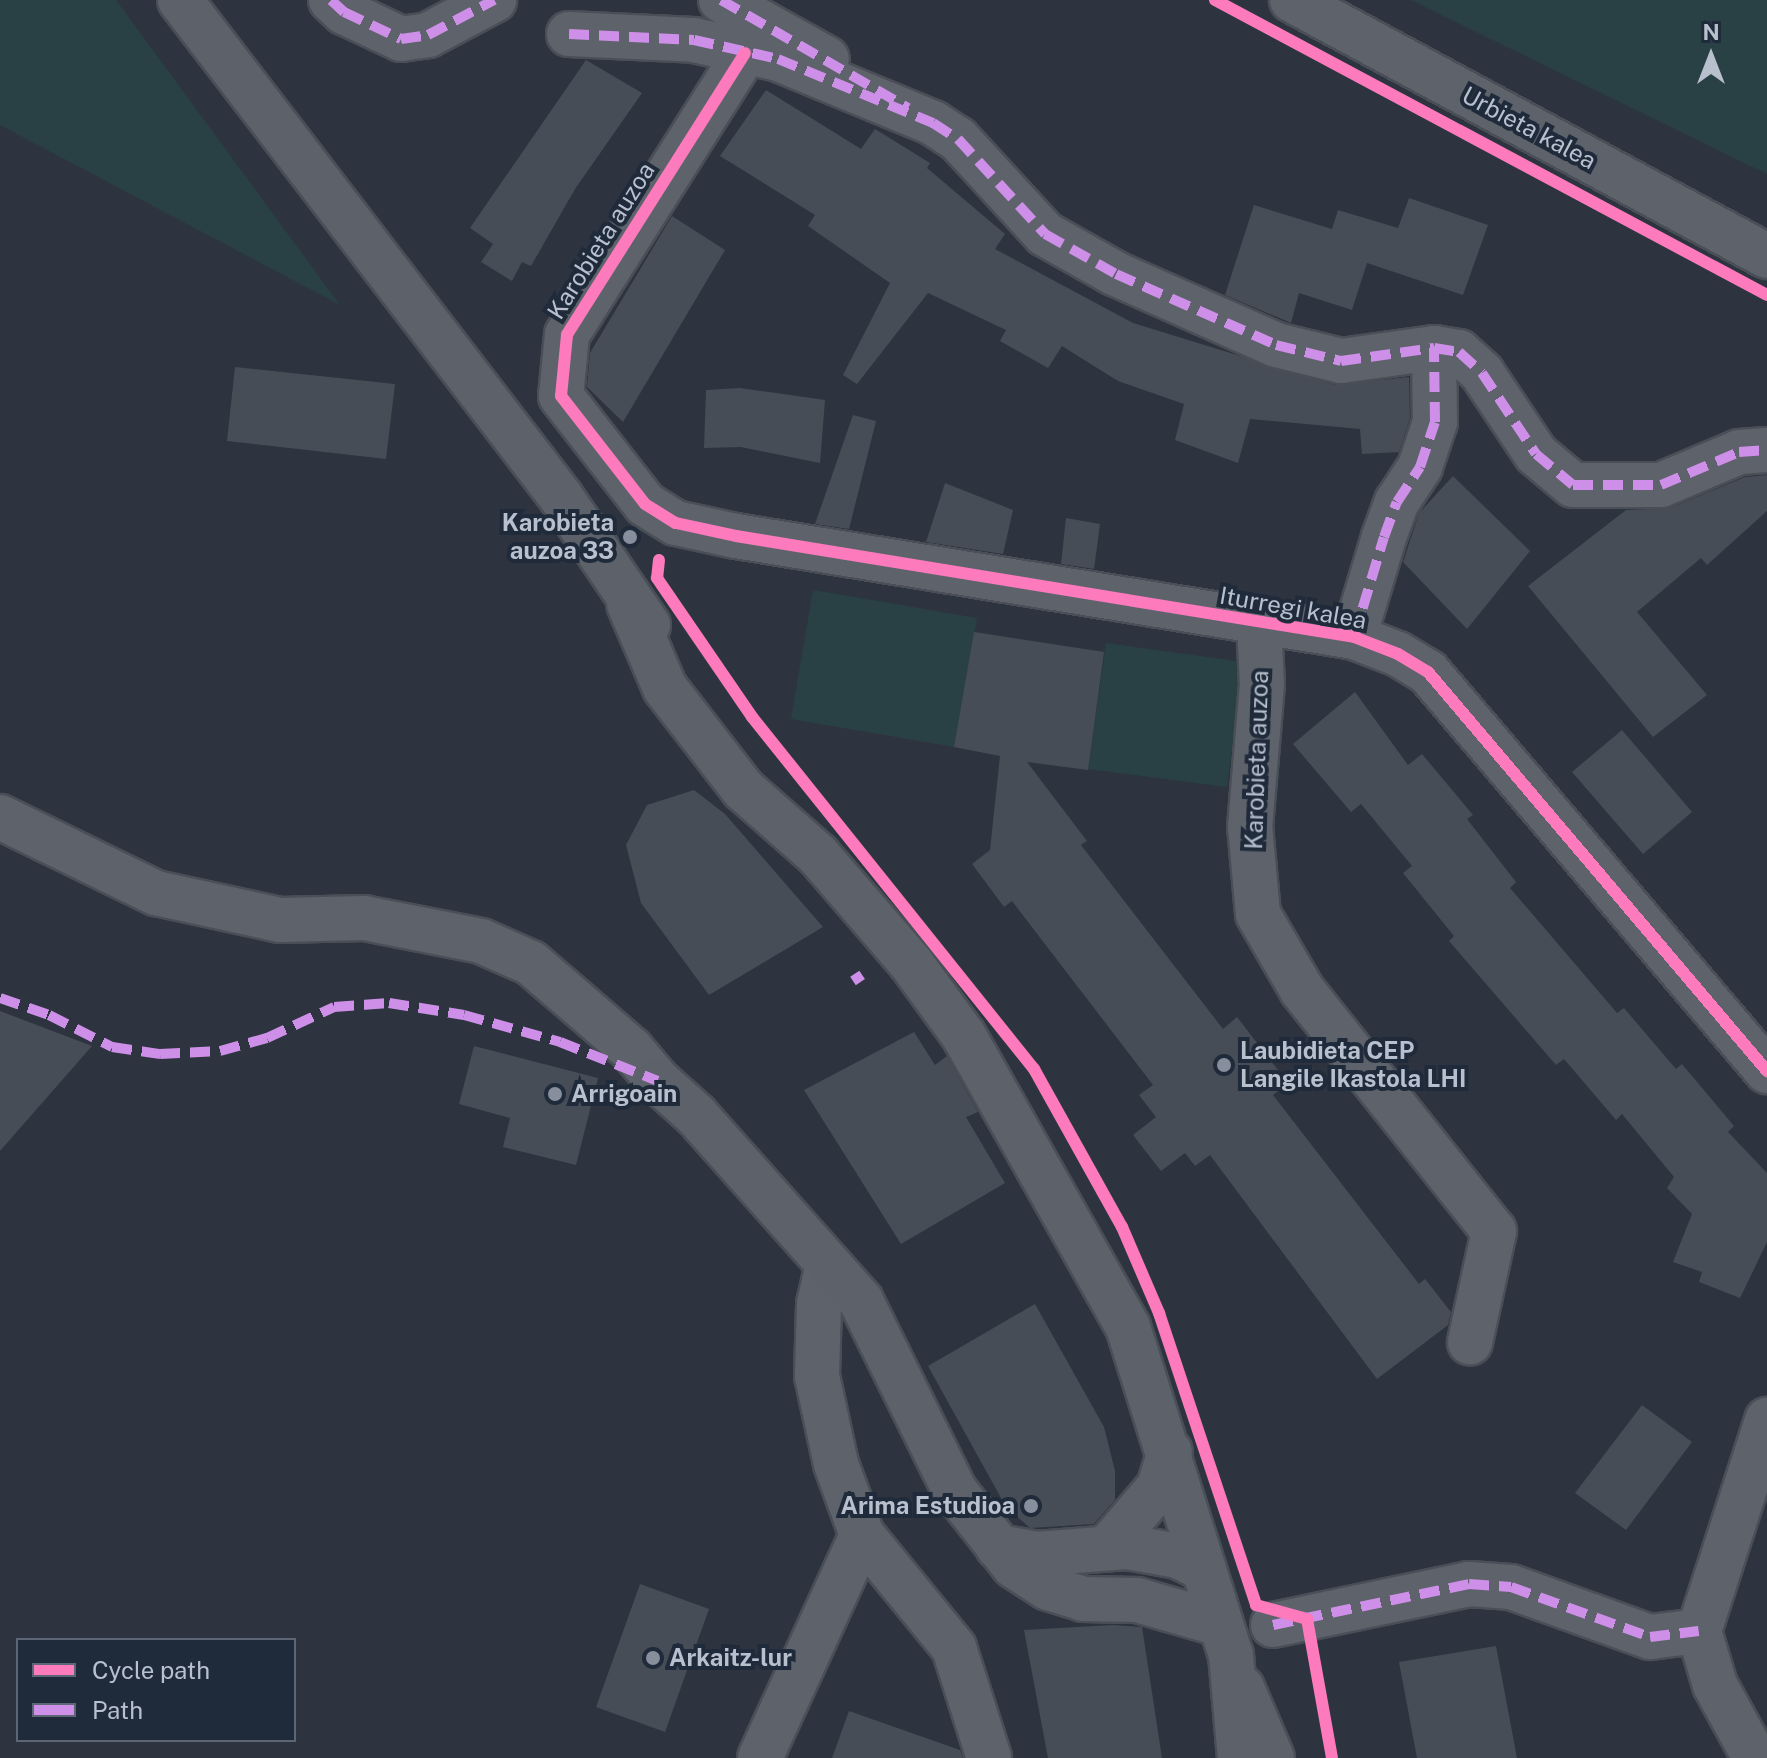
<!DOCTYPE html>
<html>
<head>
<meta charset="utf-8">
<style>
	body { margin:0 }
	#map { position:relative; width:1767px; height:1758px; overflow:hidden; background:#2d343f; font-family:"Public Sans",sans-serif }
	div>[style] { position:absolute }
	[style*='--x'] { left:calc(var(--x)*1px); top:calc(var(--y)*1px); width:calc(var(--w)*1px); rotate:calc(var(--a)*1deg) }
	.green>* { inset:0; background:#294145 }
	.building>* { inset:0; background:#474d57 }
	.roads { filter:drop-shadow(2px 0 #4a4f57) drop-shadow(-2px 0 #4a4f57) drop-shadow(0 2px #4a4f57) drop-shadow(0 -2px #4a4f57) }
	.street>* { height:44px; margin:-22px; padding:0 22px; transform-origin:22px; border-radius:22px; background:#5e636b }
	.secondary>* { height:44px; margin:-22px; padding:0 22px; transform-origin:22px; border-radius:22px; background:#5c616a }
	.quiet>* { height:10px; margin-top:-5px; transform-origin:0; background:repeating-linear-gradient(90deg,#ce8fe9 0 20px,transparent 0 30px) }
	.cycleway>* { height:12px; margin:-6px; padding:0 6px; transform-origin:6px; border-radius:6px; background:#fd7abc }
	.dots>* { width:22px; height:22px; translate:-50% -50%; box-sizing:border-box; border:4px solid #1f2a3a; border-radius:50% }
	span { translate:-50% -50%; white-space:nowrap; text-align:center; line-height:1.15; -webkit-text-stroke:8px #1f2a3a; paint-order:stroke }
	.street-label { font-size:24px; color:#b8c0ce }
	.poi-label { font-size:24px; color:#b8c0ce; font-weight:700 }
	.right { translate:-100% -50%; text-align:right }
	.left { translate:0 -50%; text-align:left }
	.legend { position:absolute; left:16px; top:1638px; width:280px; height:104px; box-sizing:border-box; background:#1f2a3a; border:2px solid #5c6675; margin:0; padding:10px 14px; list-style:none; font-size:24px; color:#b8c0ce }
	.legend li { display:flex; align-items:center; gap:16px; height:40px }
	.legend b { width:40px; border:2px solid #5c6675 }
	.north { position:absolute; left:1671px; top:16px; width:80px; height:80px; -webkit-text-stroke:6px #1f2a3a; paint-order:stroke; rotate:0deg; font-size:22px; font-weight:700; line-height:32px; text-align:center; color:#b8c0ce }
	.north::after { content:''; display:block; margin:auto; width:28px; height:36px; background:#b8c0ce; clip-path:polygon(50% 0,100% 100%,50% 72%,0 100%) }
</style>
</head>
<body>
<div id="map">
	<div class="green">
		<i style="clip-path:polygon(0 0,116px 0,340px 305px,0 125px)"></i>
		<i style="clip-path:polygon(1411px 0,1767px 0,1767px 174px)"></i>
		<i style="clip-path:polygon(813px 590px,977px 618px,954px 747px,791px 719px)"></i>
		<i style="clip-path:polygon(1106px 643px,1243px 662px,1227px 787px,1088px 769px)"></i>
	</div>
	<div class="building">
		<i style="clip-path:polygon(586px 60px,642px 93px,575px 189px,531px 266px,522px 262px,512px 281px,481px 262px,493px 244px,470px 228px)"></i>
		<i style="clip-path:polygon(766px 90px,861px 149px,875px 129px,930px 163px,927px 168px,1005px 234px,995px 249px,1133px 323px,1335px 385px,1409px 377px,1410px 418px,1399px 452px,1362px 454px,1360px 429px,1250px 419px,1238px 463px,1175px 440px,1184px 404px,1118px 381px,1062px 346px,1048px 368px,1000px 341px,1006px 330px,928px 293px,857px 384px,843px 375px,890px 283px,808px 226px,815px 215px,720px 156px)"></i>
		<i style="clip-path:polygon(1409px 198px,1488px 225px,1463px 295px,1367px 263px,1352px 310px,1299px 293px,1291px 323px,1225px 295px,1254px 205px,1332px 229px,1338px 210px,1398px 228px)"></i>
		<i style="clip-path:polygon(672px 216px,725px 250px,623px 422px,587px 387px,590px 353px)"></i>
		<i style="clip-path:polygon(235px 367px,395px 384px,386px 459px,227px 441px)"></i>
		<i style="clip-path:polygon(740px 388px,825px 400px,820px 463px,741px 447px,704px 448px,706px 390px)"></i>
		<i style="clip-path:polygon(853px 415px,876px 421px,849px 529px,815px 524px)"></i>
		<i style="clip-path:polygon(1767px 475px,1767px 511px,1707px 565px,1701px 558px,1637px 612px,1707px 695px,1653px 737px,1528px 586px,1626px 510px,1670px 508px,1745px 477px)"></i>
		<i style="clip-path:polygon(1453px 476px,1530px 551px,1467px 629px,1403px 562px,1419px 513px)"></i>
		<i style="clip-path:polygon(945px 483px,1013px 510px,1003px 554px,926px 542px)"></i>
		<i style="clip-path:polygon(1066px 518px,1100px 524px,1094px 569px,1061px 564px)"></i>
		<i style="clip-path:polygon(974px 632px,1104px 652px,1088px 770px,1027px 762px,1087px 841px,1081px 845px,1223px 1029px,1237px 1017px,1288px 1083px,1273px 1095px,1419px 1284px,1425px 1279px,1451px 1312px,1448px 1325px,1377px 1379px,1210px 1155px,1195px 1166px,1185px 1153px,1161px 1171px,1133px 1135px,1156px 1117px,1139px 1095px,1153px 1085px,1012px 901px,1004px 907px,972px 864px,990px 850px,1000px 756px,954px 747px)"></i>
		<i style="clip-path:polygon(1355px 692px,1408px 765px,1422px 754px,1473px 815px,1467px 819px,1516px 882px,1510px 888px,1617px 1013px,1624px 1008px,1676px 1069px,1682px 1064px,1734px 1126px,1728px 1132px,1767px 1173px,1767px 1242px,1740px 1298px,1699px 1282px,1702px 1272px,1673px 1262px,1692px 1214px,1667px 1188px,1674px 1177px,1622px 1114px,1616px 1120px,1564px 1059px,1556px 1065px,1449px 941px,1454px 936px,1403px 873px,1412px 866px,1361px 804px,1351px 812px,1293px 744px)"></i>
		<i style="clip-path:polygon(1622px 730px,1692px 812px,1643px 854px,1572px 772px)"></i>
		<i style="clip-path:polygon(694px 790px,725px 814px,823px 927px,709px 995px,641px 903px,626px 845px,647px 805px)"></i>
		<i style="clip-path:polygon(0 1011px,92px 1046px,0 1151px)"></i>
		<i style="clip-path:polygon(914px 1032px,935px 1065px,947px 1056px,978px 1112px,966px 1117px,1005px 1183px,901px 1244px,804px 1090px)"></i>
		<i style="clip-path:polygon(474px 1046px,598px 1078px,576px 1165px,503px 1147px,510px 1118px,459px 1104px)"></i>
		<i style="clip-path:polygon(1035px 1304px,1104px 1427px,1115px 1471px,1115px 1500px,1094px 1524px,1030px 1528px,1006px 1507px,928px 1366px)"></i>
		<i style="clip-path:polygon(1642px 1405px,1692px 1442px,1626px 1530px,1575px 1493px)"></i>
		<i style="clip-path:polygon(640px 1584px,709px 1609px,665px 1732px,596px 1707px)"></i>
		<i style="clip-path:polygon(1113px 1625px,1142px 1627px,1162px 1758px,1048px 1758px,1024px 1630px)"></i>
		<i style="clip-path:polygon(1496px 1646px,1517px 1758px,1417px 1758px,1399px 1662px)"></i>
		<i style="clip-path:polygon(849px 1711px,960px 1750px,963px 1758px,832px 1758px)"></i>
	</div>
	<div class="roads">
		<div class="street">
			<i style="--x:331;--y:0;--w:18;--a:43"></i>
			<i style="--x:344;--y:12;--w:63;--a:25.3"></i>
			<i style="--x:401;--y:39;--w:27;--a:-8"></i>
			<i style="--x:428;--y:35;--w:75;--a:-27.9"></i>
			<i style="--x:721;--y:0;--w:121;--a:29.1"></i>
			<i style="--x:1292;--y:0;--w:540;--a:28.32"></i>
			<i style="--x:569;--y:34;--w:125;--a:2.7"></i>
			<i style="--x:694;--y:40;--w:86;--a:12.7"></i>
			<i style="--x:778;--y:59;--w:168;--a:22.4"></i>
			<i style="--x:933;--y:123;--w:30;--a:33"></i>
			<i style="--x:958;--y:139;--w:129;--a:47.5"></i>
			<i style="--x:1045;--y:234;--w:81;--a:29.4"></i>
			<i style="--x:1116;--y:274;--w:175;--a:23.9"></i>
			<i style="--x:1276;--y:345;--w:67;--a:13.8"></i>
			<i style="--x:1341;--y:361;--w:94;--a:-8"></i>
			<i style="--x:1434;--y:348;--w:25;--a:9"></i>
			<i style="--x:1459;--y:352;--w:31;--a:42"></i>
			<i style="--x:1482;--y:373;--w:97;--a:56.3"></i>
			<i style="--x:1536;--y:454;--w:48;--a:40"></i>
			<i style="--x:1573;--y:485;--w:88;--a:0"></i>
			<i style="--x:1661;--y:485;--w:85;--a:-22.9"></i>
			<i style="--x:1739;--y:452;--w:28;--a:-4"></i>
			<i style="--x:745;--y:53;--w:333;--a:122.3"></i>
			<i style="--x:567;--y:335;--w:61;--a:95.6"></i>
			<i style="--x:561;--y:396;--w:137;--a:52.1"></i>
			<i style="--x:645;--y:504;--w:36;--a:32"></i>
			<i style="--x:676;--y:523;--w:61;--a:12.2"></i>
			<i style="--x:736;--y:536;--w:626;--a:9.28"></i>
			<i style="--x:1354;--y:637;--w:47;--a:21.1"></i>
			<i style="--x:1398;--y:654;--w:35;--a:31"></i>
			<i style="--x:1428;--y:672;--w:524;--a:49.65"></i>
			<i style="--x:1259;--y:623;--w:61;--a:87.2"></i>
			<i style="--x:1262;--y:684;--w:143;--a:94.8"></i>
			<i style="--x:1250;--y:826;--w:88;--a:84.8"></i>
			<i style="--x:1258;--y:914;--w:88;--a:59.9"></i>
			<i style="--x:1302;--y:990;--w:308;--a:51.5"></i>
			<i style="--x:1494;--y:1231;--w:114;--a:102.2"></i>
			<i style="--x:1354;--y:637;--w:104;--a:-73.3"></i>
			<i style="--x:1384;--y:537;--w:37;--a:-70"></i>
			<i style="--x:1397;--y:502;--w:42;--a:-56.7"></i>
			<i style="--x:1420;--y:467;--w:47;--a:-71.6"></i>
			<i style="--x:1435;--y:422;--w:74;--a:-90.8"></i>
			<i style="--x:0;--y:817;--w:174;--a:26"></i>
			<i style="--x:156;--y:893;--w:127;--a:12.3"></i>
			<i style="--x:280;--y:920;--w:84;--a:-1.4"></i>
			<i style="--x:364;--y:918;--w:119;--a:11.1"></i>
			<i style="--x:481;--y:941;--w:55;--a:23.7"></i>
			<i style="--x:531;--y:963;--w:132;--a:40.7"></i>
			<i style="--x:631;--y:1049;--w:42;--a:49.8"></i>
			<i style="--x:828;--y:1264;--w:41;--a:102.7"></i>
			<i style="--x:819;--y:1304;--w:72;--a:91.6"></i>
			<i style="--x:817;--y:1376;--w:90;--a:77.8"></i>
			<i style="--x:836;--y:1464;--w:76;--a:69.9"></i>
			<i style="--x:862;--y:1535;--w:146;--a:50.8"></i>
			<i style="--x:954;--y:1648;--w:115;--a:72.3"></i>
			<i style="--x:1273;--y:1625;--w:200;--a:-11.8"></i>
			<i style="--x:1469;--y:1584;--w:42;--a:4.1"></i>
			<i style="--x:1511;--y:1587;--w:148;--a:19.8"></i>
			<i style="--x:1650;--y:1637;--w:49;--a:-7"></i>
			<i style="--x:760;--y:1758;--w:245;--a:-65.4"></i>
			<i style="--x:1755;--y:1758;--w:83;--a:-118.7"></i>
			<i style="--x:1715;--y:1685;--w:56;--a:-106.5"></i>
			<i style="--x:1699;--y:1631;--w:222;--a:-72.1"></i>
		</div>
		<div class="secondary">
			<i style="--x:180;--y:0;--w:626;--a:52.53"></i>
			<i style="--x:561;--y:497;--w:155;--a:55.8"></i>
			<i style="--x:629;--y:604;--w:91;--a:66.8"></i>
			<i style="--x:665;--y:688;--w:128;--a:52.3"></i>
			<i style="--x:743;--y:789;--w:100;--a:41.3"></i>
			<i style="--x:818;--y:855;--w:143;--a:49.3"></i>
			<i style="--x:911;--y:963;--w:90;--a:54"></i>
			<i style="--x:964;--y:1036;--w:334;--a:60.6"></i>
			<i style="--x:1128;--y:1327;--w:344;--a:72.6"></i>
			<i style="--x:1231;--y:1655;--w:103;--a:85"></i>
			<i style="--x:658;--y:1081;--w:51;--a:41.8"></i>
			<i style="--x:696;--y:1115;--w:249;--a:48.4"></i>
			<i style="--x:861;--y:1301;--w:212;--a:63.7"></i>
			<i style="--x:955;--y:1491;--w:95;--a:51.8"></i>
			<i style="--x:1014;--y:1566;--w:40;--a:32.9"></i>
			<i style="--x:1048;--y:1588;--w:37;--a:17"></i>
			<i style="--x:1083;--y:1599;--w:54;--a:1.1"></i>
			<i style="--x:1137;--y:1600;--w:86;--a:16.1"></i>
			<i style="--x:998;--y:1547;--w:39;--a:10"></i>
			<i style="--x:1036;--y:1554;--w:91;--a:-4.4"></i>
			<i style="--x:1127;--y:1547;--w:52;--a:10"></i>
			<i style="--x:1178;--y:1556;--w:27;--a:27"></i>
			<i style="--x:1108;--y:1547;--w:79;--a:-49.6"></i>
			<i style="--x:1159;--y:1487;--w:37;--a:-73"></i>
			<i style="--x:1242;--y:1688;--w:76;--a:66.8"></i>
		</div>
	</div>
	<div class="quiet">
		<i style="--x:331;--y:0;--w:18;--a:43"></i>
		<i style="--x:344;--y:12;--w:63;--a:25.3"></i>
		<i style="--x:401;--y:39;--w:27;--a:-8"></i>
		<i style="--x:428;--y:35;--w:75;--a:-27.9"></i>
		<i style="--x:721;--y:0;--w:216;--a:30"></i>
		<i style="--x:569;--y:34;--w:125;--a:2.7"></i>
		<i style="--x:694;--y:40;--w:86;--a:12.7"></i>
		<i style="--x:778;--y:59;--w:168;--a:22.4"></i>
		<i style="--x:933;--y:123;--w:30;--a:33"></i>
		<i style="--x:958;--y:139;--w:129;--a:47.5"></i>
		<i style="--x:1045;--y:234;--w:81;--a:29.4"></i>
		<i style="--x:1116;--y:274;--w:175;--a:23.9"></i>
		<i style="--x:1276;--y:345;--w:67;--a:13.8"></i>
		<i style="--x:1341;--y:361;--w:94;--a:-8"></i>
		<i style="--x:1434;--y:348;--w:25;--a:9"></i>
		<i style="--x:1459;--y:352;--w:31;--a:42"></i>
		<i style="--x:1482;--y:373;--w:97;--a:56.3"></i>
		<i style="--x:1536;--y:454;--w:48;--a:40"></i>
		<i style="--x:1573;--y:485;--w:88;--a:0"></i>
		<i style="--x:1661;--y:485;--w:85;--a:-22.9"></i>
		<i style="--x:1739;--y:452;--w:28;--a:-4"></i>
		<i style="--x:1354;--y:637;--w:104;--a:-73.3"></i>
		<i style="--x:1384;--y:537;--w:37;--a:-70"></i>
		<i style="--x:1397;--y:502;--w:42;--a:-56.7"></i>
		<i style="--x:1420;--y:467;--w:47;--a:-71.6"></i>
		<i style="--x:1435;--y:422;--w:74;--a:-90.8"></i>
		<i style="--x:853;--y:981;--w:11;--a:-34"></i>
		<i style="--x:0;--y:998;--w:52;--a:19.1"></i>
		<i style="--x:49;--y:1015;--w:71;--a:26.9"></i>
		<i style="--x:112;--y:1047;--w:49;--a:8.3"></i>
		<i style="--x:160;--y:1054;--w:60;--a:-2.9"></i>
		<i style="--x:220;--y:1051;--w:49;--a:-15.5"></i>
		<i style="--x:267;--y:1038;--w:74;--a:-24.8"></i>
		<i style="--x:334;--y:1007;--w:55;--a:-4.2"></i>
		<i style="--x:389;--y:1003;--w:76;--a:9.1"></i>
		<i style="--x:464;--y:1015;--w:100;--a:15.7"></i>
		<i style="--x:560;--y:1042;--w:105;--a:21.7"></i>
		<i style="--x:1273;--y:1625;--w:200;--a:-11.8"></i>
		<i style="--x:1469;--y:1584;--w:42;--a:4.1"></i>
		<i style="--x:1511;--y:1587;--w:148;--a:19.8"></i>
		<i style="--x:1650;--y:1637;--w:49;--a:-7"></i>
	</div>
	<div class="cycleway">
		<i style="--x:1215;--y:0;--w:626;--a:28.12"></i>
		<i style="--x:745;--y:53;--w:333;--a:122.3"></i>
		<i style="--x:567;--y:335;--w:61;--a:95.6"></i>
		<i style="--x:561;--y:396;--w:137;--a:52.1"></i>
		<i style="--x:645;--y:504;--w:36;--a:32"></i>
		<i style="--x:676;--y:523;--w:61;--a:12.2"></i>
		<i style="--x:736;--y:536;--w:626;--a:9.28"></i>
		<i style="--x:1354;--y:637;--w:47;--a:21.1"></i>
		<i style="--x:1398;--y:654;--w:35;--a:31"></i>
		<i style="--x:1428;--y:672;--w:524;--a:49.65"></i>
		<i style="--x:659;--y:560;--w:18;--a:96"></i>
		<i style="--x:657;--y:578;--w:168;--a:55.6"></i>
		<i style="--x:752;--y:717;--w:451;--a:51.3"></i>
		<i style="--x:1034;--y:1069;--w:181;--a:60.9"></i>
		<i style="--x:1122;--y:1227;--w:94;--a:66.7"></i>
		<i style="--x:1159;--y:1313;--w:308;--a:71.6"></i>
		<i style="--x:1256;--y:1605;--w:53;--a:15.4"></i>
		<i style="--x:1307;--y:1619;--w:141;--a:79.8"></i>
	</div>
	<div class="dots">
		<i style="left:630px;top:537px;background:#878f9c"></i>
		<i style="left:1224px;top:1065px;background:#878f9c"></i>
		<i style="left:555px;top:1094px;background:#878f9c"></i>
		<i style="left:1031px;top:1506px;background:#878f9c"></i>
		<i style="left:653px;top:1658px;background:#878f9c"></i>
	</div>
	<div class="street-label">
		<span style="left:1529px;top:128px;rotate:28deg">Urbieta kalea</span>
		<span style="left:601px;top:241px;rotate:-58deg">Karobieta auzoa</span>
		<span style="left:1293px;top:608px;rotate:10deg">Iturregi kalea</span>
		<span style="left:1257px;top:760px;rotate:-88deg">Karobieta auzoa</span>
	</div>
	<div class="poi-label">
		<span class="right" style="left:614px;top:537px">Karobieta<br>auzoa 33</span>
		<span class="left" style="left:1240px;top:1065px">Laubidieta CEP<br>Langile Ikastola LHI</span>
		<span class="left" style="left:571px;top:1094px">Arrigoain</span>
		<span class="right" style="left:1015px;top:1506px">Arima Estudioa</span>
		<span class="left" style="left:669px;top:1658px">Arkaitz-lur</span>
	</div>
	<ul class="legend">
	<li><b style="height:10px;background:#fd7abc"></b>Cycle path</li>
	<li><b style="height:10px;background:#ce8fe9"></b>Path</li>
	</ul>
	<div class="north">N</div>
</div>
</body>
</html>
